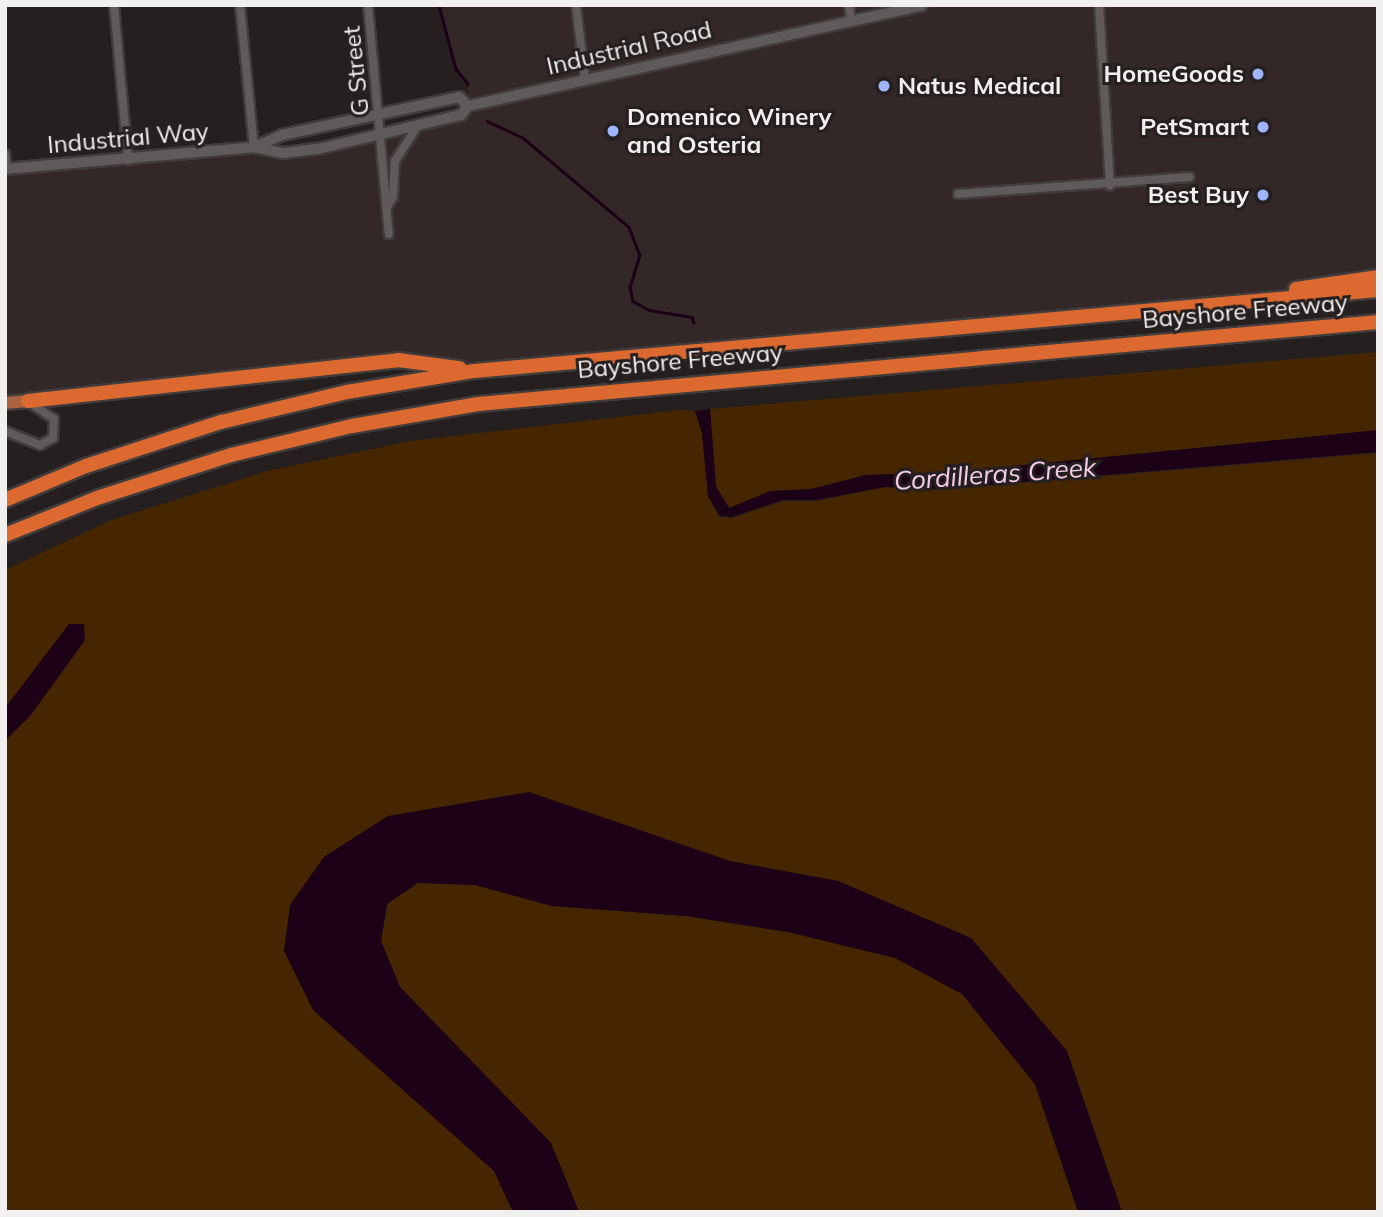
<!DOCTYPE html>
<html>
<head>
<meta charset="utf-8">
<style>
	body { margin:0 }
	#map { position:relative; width:1383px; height:1217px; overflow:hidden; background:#25201f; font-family:Mulish,sans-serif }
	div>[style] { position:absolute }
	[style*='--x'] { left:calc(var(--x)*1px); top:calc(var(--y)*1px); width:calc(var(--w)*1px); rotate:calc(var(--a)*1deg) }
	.built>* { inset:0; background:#332827 }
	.green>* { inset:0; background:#452600 }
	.water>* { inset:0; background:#1d0117 }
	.stream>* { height:2.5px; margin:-1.25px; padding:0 1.25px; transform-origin:1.25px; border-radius:1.25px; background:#1d0117 }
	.roads { filter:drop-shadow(2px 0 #403c3c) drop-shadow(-2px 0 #403c3c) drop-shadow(0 2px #403c3c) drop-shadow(0 -2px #403c3c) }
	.minor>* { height:8px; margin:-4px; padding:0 4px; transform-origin:4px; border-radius:4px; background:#605a5a }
	.secondary>* { height:10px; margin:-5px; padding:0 5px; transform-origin:5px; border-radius:5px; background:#605a5a }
	.primary>* { height:12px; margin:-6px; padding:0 6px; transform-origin:6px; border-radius:6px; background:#aa6341 }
	.motorway>* { height:14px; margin:-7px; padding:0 7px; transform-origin:7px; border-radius:7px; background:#db6930 }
	.dots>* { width:19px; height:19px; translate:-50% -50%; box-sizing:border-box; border:4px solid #25201f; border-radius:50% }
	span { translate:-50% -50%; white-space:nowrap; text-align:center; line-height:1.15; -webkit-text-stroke:6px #25201f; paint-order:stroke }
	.street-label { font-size:24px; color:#f2efef }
	.poi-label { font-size:24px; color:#f2efef; font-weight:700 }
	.right { translate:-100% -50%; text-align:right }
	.left { translate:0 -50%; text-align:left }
	.water-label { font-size:26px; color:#f4cde8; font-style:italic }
	.frame { position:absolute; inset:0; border:7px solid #f2efef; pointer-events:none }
</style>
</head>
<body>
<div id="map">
	<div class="built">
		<i style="clip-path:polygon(439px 5px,1378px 5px,1378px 277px,1146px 311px,474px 371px,398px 360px,5px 403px,5px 169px,254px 147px,283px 153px,461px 115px,468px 106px,468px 84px,456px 69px)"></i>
	</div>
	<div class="green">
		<i style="clip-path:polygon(1378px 352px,1378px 430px,1373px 432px,953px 472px,866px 475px,811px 489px,770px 491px,734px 508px,724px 504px,716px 486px,710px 409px)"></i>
		<i style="clip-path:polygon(680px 410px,695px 411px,702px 433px,708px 496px,719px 517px,732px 518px,783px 501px,816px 501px,885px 487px,940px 490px,1378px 453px,1378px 1212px,1122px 1212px,1067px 1051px,838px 881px,730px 861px,388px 816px,324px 857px,290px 905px,410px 1095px,494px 1171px,513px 1212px,5px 1212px,5px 570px,109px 521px,267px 471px,411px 441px)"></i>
		<i style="clip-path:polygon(418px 883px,475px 885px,552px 906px,686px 916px,788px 932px,895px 958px,962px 994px,1035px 1084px,1078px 1212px,579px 1212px,551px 1143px,400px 987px,381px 941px,388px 903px)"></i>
	</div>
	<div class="water">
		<i style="clip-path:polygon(710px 409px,716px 486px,729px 508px,770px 491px,811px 489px,866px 475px,953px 472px,1378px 430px,1378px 452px,940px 489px,885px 487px,816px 500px,783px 500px,732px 517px,720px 516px,708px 496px,702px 433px,695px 411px)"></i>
		<i style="clip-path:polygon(69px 624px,84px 624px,85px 640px,31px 715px,5px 741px,5px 708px)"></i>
		<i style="clip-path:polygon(529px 792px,730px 861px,838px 881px,971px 938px,1067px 1051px,1122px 1212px,1078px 1212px,1035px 1084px,962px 994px,895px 958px,788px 932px,686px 916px,552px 906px,475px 885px,418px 883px,387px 904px,381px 941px,400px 987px,551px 1143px,579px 1212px,513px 1212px,494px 1171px,313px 1010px,284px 951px,290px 905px,324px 857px,388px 816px)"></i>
	</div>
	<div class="stream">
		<i style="--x:439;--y:5;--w:66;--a:75.1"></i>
		<i style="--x:456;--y:69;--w:19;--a:51"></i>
		<i style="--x:487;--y:121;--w:38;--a:25"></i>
		<i style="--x:522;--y:137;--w:140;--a:40.1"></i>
		<i style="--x:629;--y:227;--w:30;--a:69"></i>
		<i style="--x:640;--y:255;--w:34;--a:107"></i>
		<i style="--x:630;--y:287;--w:14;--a:78"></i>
		<i style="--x:633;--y:301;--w:18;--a:29"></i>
		<i style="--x:649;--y:310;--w:44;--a:9.2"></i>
		<i style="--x:692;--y:317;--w:6;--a:72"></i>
	</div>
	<div class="roads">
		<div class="minor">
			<i style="--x:114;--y:5;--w:156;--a:84.8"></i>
			<i style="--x:240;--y:5;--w:143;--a:84.4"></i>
			<i style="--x:368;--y:5;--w:230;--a:84.8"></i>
			<i style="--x:576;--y:5;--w:75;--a:83.1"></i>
			<i style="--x:849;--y:5;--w:14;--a:82"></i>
			<i style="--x:1099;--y:5;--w:181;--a:86.5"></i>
			<i style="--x:5;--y:154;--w:15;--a:82"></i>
			<i style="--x:958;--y:194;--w:232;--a:-4.2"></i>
			<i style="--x:387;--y:207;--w:12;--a:-59"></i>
			<i style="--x:393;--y:197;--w:36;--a:-87"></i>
			<i style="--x:395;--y:161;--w:43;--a:-57.4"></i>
			<i style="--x:5;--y:431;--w:38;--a:22"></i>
			<i style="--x:40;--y:445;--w:15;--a:-28"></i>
			<i style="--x:53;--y:438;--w:19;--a:-87"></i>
			<i style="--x:54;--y:419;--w:29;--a:-146"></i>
		</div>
		<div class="secondary">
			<i style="--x:254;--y:147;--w:30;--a:-23"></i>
			<i style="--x:282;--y:135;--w:181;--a:-12.1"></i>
			<i style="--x:459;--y:97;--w:13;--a:45"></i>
			<i style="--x:5;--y:169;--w:250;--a:-5"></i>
			<i style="--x:254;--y:147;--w:30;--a:12"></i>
			<i style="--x:283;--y:153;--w:35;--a:-7"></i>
			<i style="--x:318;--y:149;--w:147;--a:-13.4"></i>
			<i style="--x:461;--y:115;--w:11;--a:-52"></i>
			<i style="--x:468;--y:106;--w:465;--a:-12.5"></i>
		</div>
		<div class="primary">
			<i style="--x:5;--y:403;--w:23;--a:-5"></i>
		</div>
		<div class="motorway">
			<i style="--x:1296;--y:289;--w:83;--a:-8.3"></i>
			<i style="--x:28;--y:401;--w:372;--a:-6.3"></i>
			<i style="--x:398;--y:360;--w:62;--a:7.5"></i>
			<i style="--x:5;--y:500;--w:88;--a:-22.8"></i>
			<i style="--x:86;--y:466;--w:142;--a:-18.1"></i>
			<i style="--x:221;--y:422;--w:130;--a:-13.4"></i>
			<i style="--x:347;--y:392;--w:129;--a:-9.4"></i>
			<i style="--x:474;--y:371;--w:908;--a:-5.12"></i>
			<i style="--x:5;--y:535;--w:102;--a:-21.8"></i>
			<i style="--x:100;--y:497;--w:138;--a:-17.8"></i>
			<i style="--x:231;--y:455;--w:124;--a:-13.5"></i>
			<i style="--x:352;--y:426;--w:128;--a:-9.9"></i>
			<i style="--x:478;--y:404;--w:904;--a:-5.21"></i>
		</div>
	</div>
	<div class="dots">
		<i style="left:1258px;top:74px;background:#9eb4fd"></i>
		<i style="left:884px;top:86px;background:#9eb4fd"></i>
		<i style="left:1263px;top:127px;background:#9eb4fd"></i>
		<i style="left:613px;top:131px;background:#9eb4fd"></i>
		<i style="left:1263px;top:195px;background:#9eb4fd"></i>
	</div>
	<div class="street-label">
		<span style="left:629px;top:48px;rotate:-13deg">Industrial Road</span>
		<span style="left:356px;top:71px;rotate:-96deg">G Street</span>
		<span style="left:128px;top:138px;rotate:-5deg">Industrial Way</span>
		<span style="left:1245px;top:311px;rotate:-5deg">Bayshore Freeway</span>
		<span style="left:680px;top:361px;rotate:-5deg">Bayshore Freeway</span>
	</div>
	<div class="poi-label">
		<span class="right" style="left:1244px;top:74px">HomeGoods</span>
		<span class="left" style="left:898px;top:86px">Natus Medical</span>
		<span class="left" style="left:627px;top:131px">Domenico Winery<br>and Osteria</span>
		<span class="right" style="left:1249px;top:127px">PetSmart</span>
		<span class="right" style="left:1249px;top:195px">Best Buy</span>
	</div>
	<div class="water-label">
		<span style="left:995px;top:474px;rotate:-4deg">Cordilleras Creek</span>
	</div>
	<div class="frame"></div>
</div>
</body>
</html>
